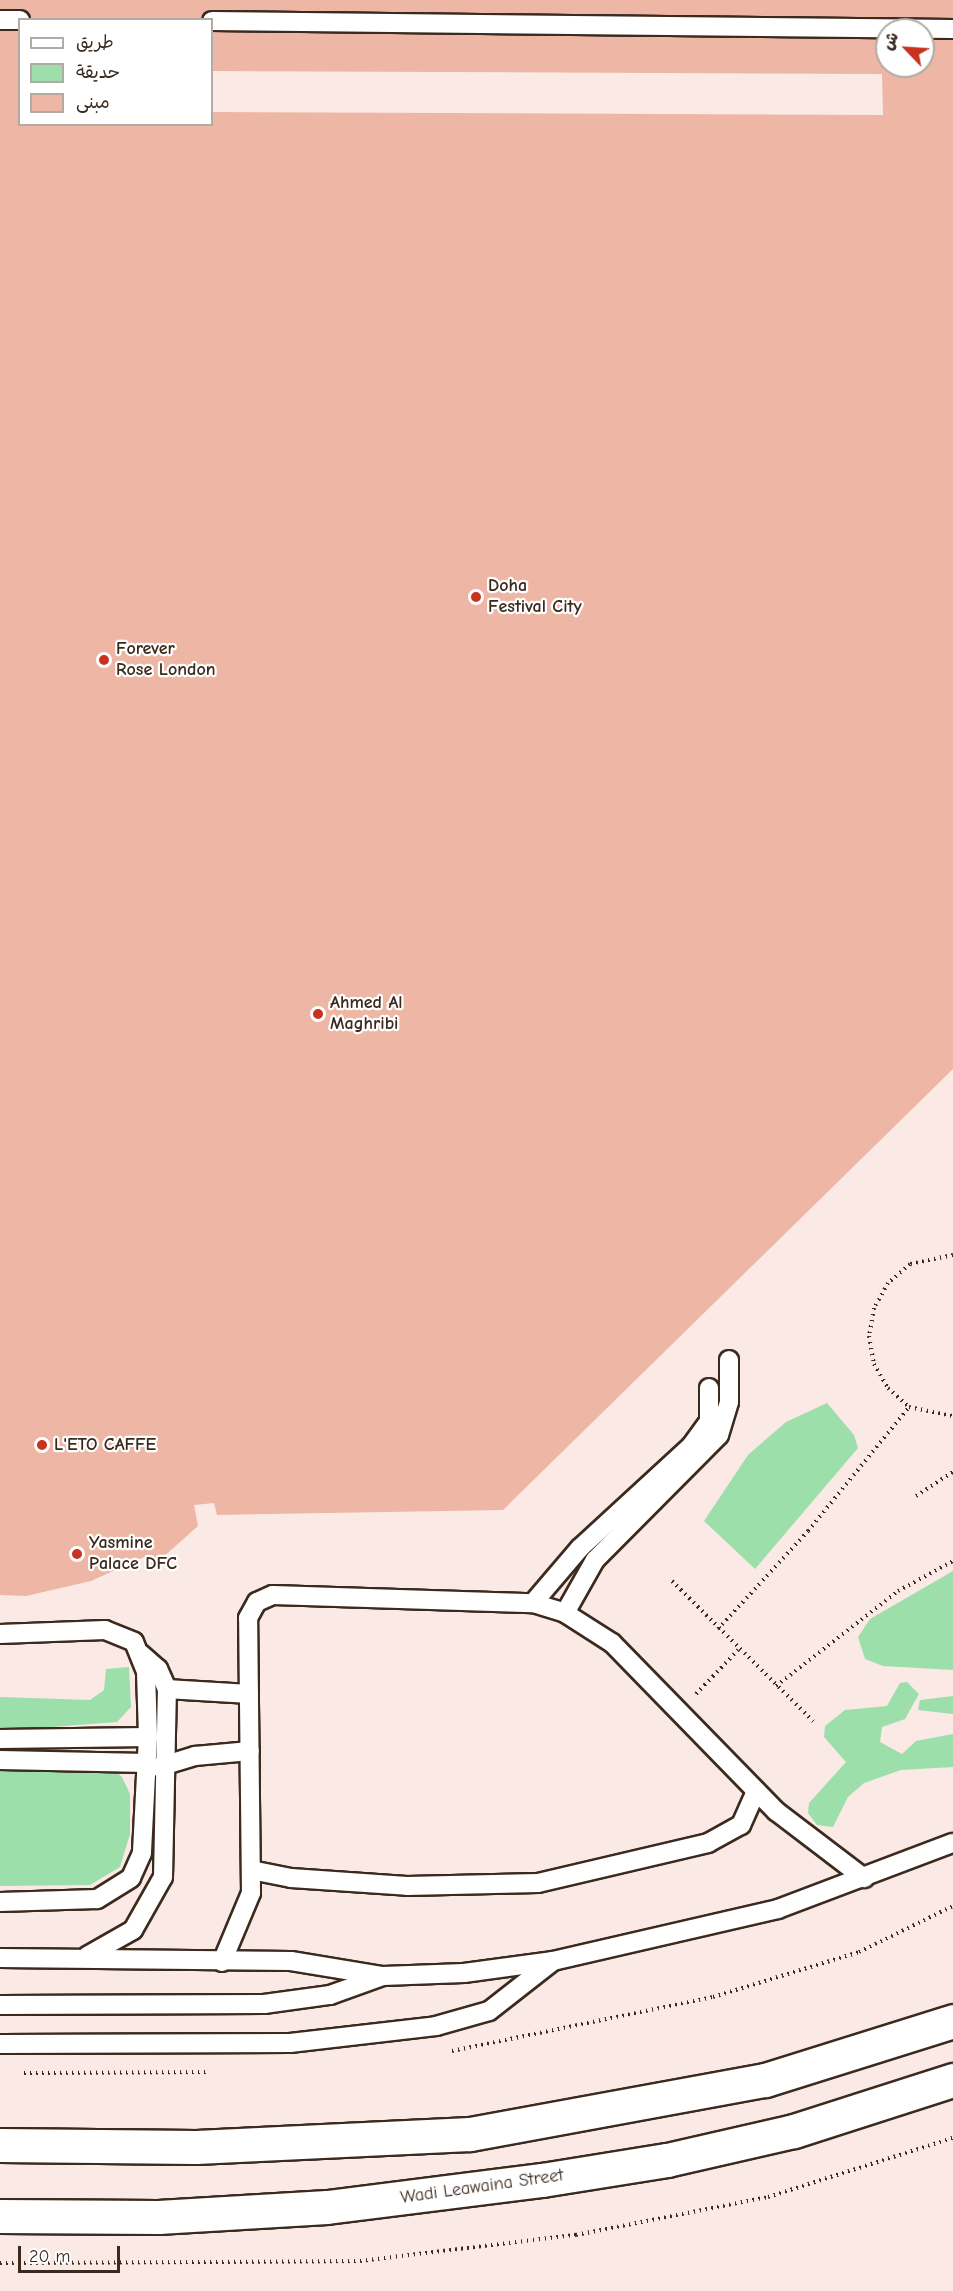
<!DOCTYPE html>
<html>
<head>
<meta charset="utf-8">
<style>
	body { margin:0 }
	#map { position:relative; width:953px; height:2291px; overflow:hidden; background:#fae9e4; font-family:"Comic Neue","Playpen Sans Arabic",sans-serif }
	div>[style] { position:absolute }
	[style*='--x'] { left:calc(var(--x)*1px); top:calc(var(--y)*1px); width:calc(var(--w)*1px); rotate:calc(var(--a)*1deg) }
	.green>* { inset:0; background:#9cdfaa }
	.building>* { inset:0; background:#eeb6a4 }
	.path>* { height:4px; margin-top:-2px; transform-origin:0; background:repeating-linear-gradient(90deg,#3b2a1e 0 1.5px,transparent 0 6px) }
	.roads { filter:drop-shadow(2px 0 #3b2a1e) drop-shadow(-2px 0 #3b2a1e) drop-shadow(0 2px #3b2a1e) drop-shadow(0 -2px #3b2a1e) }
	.service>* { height:18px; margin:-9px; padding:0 9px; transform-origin:9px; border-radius:9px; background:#fff }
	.secondary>* { height:33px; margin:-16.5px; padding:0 16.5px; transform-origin:16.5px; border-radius:16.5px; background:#fff }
	.dots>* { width:16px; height:16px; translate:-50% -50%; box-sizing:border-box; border:3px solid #fff; border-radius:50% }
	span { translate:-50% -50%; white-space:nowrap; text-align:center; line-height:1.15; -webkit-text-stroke:4.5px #fff; paint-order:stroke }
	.poi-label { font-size:18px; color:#3b2a1e; font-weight:700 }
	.left { translate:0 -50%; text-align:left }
	.street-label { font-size:18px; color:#3b2a1e }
	.legend { position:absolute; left:18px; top:18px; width:195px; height:108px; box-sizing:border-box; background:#fff; border:2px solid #b1aaa5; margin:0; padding:8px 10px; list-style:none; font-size:18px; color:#3b2a1e }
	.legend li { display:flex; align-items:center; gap:12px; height:30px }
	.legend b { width:30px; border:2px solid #b1aaa5 }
	.north { position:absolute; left:875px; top:18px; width:60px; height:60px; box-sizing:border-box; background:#fff; border:2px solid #b1aaa5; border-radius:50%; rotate:295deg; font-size:16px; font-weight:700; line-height:24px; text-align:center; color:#3b2a1e }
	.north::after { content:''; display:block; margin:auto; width:21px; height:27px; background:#c8321e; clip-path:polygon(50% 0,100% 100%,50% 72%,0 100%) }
	.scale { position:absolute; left:18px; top:2246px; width:102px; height:27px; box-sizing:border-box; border:3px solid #3b2a1e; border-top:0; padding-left:8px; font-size:18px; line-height:21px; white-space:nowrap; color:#3b2a1e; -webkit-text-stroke:4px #fff; paint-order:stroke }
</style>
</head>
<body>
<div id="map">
	<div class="green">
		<i style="clip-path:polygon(827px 1403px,854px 1435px,858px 1448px,755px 1569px,704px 1521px,748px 1455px,786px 1422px)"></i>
		<i style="clip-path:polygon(953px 1571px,953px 1670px,883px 1666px,865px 1659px,858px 1637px,870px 1619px)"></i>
		<i style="clip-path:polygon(129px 1667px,131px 1707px,117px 1722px,0 1731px,0 1697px,90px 1700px,104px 1690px,106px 1669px)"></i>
		<i style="clip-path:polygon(907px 1682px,919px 1694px,905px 1719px,882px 1727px,880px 1742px,902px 1754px,916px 1741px,953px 1734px,953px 1767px,901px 1770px,864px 1783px,848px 1797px,833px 1827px,817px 1825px,808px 1813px,809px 1803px,846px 1762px,824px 1737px,825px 1726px,845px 1710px,887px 1706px,900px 1683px)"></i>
		<i style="clip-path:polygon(953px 1696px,953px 1714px,918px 1710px,920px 1700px)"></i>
		<i style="clip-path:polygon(0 1768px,115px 1771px,122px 1777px,130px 1794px,130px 1834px,120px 1867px,90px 1885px,0 1886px)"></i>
	</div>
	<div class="building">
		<i style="clip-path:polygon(evenodd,0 0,953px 0,953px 1069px,503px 1510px,217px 1515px,214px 1503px,194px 1505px,198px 1526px,152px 1567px,144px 1557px,91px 1581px,26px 1596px,0 1595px,0 0,20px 20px,212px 20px,212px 71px,882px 74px,883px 115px,212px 112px,212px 124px,20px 124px,20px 20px,0 0,887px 30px,923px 30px,923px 66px,887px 66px,887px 30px)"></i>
	</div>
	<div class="path">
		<i style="--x:953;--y:1255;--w:44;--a:168.2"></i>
		<i style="--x:910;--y:1264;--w:29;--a:139"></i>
		<i style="--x:888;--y:1283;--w:29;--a:119"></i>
		<i style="--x:874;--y:1308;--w:28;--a:100"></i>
		<i style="--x:869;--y:1336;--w:28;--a:80"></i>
		<i style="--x:874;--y:1364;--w:28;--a:60"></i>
		<i style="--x:888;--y:1388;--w:28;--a:42"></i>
		<i style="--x:909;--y:1407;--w:45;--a:11.6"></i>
		<i style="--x:916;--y:1496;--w:44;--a:-33"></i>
		<i style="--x:672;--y:1581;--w:199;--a:44.8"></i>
		<i style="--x:718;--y:1629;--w:133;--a:-47.4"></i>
		<i style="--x:808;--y:1531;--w:160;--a:-50.8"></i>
		<i style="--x:776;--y:1686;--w:155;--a:-37.9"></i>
		<i style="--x:898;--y:1591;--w:63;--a:-28.6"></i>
		<i style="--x:696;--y:1694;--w:61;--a:-46.3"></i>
		<i style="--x:452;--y:2051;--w:267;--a:-11.7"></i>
		<i style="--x:713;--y:1997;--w:153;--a:-17.1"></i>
		<i style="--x:859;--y:1952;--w:105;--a:-26.1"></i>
		<i style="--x:24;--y:2073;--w:184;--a:-0.3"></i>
		<i style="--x:0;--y:2263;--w:360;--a:-0.3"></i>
		<i style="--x:360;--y:2261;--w:218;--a:-6.9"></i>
		<i style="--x:576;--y:2235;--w:196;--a:-11.2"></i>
		<i style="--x:768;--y:2197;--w:194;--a:-17.7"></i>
	</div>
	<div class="roads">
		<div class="service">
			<i style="--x:0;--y:20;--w:20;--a:0"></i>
			<i style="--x:212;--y:21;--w:741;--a:0.62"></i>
			<i style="--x:533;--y:1603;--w:72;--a:-49.5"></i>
			<i style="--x:580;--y:1548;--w:151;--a:-42.6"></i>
			<i style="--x:691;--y:1446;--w:31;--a:-54"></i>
			<i style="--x:709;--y:1421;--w:33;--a:-90"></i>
			<i style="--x:565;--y:1613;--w:61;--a:-60.5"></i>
			<i style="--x:595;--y:1560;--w:176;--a:-45.2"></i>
			<i style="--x:719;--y:1435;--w:34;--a:-73"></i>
			<i style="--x:729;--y:1402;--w:42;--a:-90"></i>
			<i style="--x:0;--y:1634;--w:105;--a:-2.2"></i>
			<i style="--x:105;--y:1630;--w:31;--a:22"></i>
			<i style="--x:134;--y:1642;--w:32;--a:68"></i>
			<i style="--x:146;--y:1672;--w:65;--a:88.2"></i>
			<i style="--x:148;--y:1737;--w:116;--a:93"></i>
			<i style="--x:142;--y:1853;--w:27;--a:114"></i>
			<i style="--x:131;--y:1878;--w:40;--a:148"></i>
			<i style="--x:97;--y:1899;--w:97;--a:178.2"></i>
			<i style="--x:167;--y:1689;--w:82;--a:3.5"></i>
			<i style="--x:0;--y:1739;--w:148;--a:-0.8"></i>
			<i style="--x:0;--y:1760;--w:147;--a:1.2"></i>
			<i style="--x:159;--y:1767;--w:38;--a:-17"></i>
			<i style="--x:195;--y:1756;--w:55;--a:-5.2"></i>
			<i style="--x:251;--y:1870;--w:41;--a:11.3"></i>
			<i style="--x:291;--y:1878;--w:116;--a:3.9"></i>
			<i style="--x:407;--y:1886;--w:131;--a:-1.3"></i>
			<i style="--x:538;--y:1883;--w:175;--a:-13.2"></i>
			<i style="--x:708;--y:1843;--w:38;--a:-29"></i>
			<i style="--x:741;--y:1825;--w:37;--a:-66"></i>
			<i style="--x:87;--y:1956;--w:53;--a:-29.5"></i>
			<i style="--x:133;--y:1930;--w:61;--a:-60.5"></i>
			<i style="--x:163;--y:1877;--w:188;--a:-88.8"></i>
			<i style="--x:167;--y:1689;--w:22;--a:-114"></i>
			<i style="--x:158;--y:1669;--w:23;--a:-139"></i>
			<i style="--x:0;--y:1958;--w:291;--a:0.6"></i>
			<i style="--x:291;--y:1961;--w:93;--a:9.3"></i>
			<i style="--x:383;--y:1976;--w:81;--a:-2.1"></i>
			<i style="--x:464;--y:1973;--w:90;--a:-7.7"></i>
			<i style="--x:553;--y:1961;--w:231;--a:-13"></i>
			<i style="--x:778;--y:1909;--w:187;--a:-20.7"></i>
			<i style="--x:222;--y:1962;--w:75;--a:-67.2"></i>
			<i style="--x:251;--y:1893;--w:275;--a:-90.6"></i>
			<i style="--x:248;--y:1618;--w:18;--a:-61"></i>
			<i style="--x:257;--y:1602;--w:17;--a:-24"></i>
			<i style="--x:273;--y:1595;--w:260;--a:1.8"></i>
			<i style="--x:533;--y:1603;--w:34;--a:17"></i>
			<i style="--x:565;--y:1613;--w:56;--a:32.6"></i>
			<i style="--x:612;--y:1643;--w:235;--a:45.7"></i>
			<i style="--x:776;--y:1811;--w:111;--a:37.3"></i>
			<i style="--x:0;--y:2005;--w:264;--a:-0.2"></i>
			<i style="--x:264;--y:2004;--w:67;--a:-7.8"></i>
			<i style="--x:330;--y:1995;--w:56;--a:-19.7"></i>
			<i style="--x:0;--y:2044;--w:290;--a:-0.2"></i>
			<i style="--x:290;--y:2043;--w:147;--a:-6.6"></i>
			<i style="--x:436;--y:2026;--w:55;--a:-15.8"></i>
			<i style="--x:489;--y:2011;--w:81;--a:-38"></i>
		</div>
		<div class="secondary">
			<i style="--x:0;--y:2145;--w:196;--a:0.6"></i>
			<i style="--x:196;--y:2147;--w:274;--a:-2.7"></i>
			<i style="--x:470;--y:2134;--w:300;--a:-10.4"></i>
			<i style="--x:765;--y:2080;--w:197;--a:-17.4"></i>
			<i style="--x:0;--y:2216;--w:158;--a:0.4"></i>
			<i style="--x:158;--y:2217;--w:169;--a:-3.4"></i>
			<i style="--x:327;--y:2207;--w:217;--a:-7.2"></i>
			<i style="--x:542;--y:2180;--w:127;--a:-9.1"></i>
			<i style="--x:667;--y:2160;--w:130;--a:-12.9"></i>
			<i style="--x:794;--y:2131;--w:167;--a:-17.8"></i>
		</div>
	</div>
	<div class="dots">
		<i style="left:476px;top:597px;background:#c8321e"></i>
		<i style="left:104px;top:660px;background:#c8321e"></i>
		<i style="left:318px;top:1014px;background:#c8321e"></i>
		<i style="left:42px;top:1445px;background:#c8321e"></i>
		<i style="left:77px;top:1554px;background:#c8321e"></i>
	</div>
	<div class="poi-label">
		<span class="left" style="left:488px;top:597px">Doha<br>Festival City</span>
		<span class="left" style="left:116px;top:660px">Forever<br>Rose London</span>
		<span class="left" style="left:330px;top:1014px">Ahmed Al<br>Maghribi</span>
		<span class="left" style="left:54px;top:1445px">L'ETO CAFFE</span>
		<span class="left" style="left:89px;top:1554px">Yasmine<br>Palace DFC</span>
	</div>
	<div class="street-label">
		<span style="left:482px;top:2187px;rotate:-8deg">Wadi Leawaina Street</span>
	</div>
	<ul class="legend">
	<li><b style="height:8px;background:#fff"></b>طريق</li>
	<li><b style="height:16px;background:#9cdfaa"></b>حديقة</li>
	<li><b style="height:16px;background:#eeb6a4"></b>مبنى</li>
	</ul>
	<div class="north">ش</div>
	<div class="scale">20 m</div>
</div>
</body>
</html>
